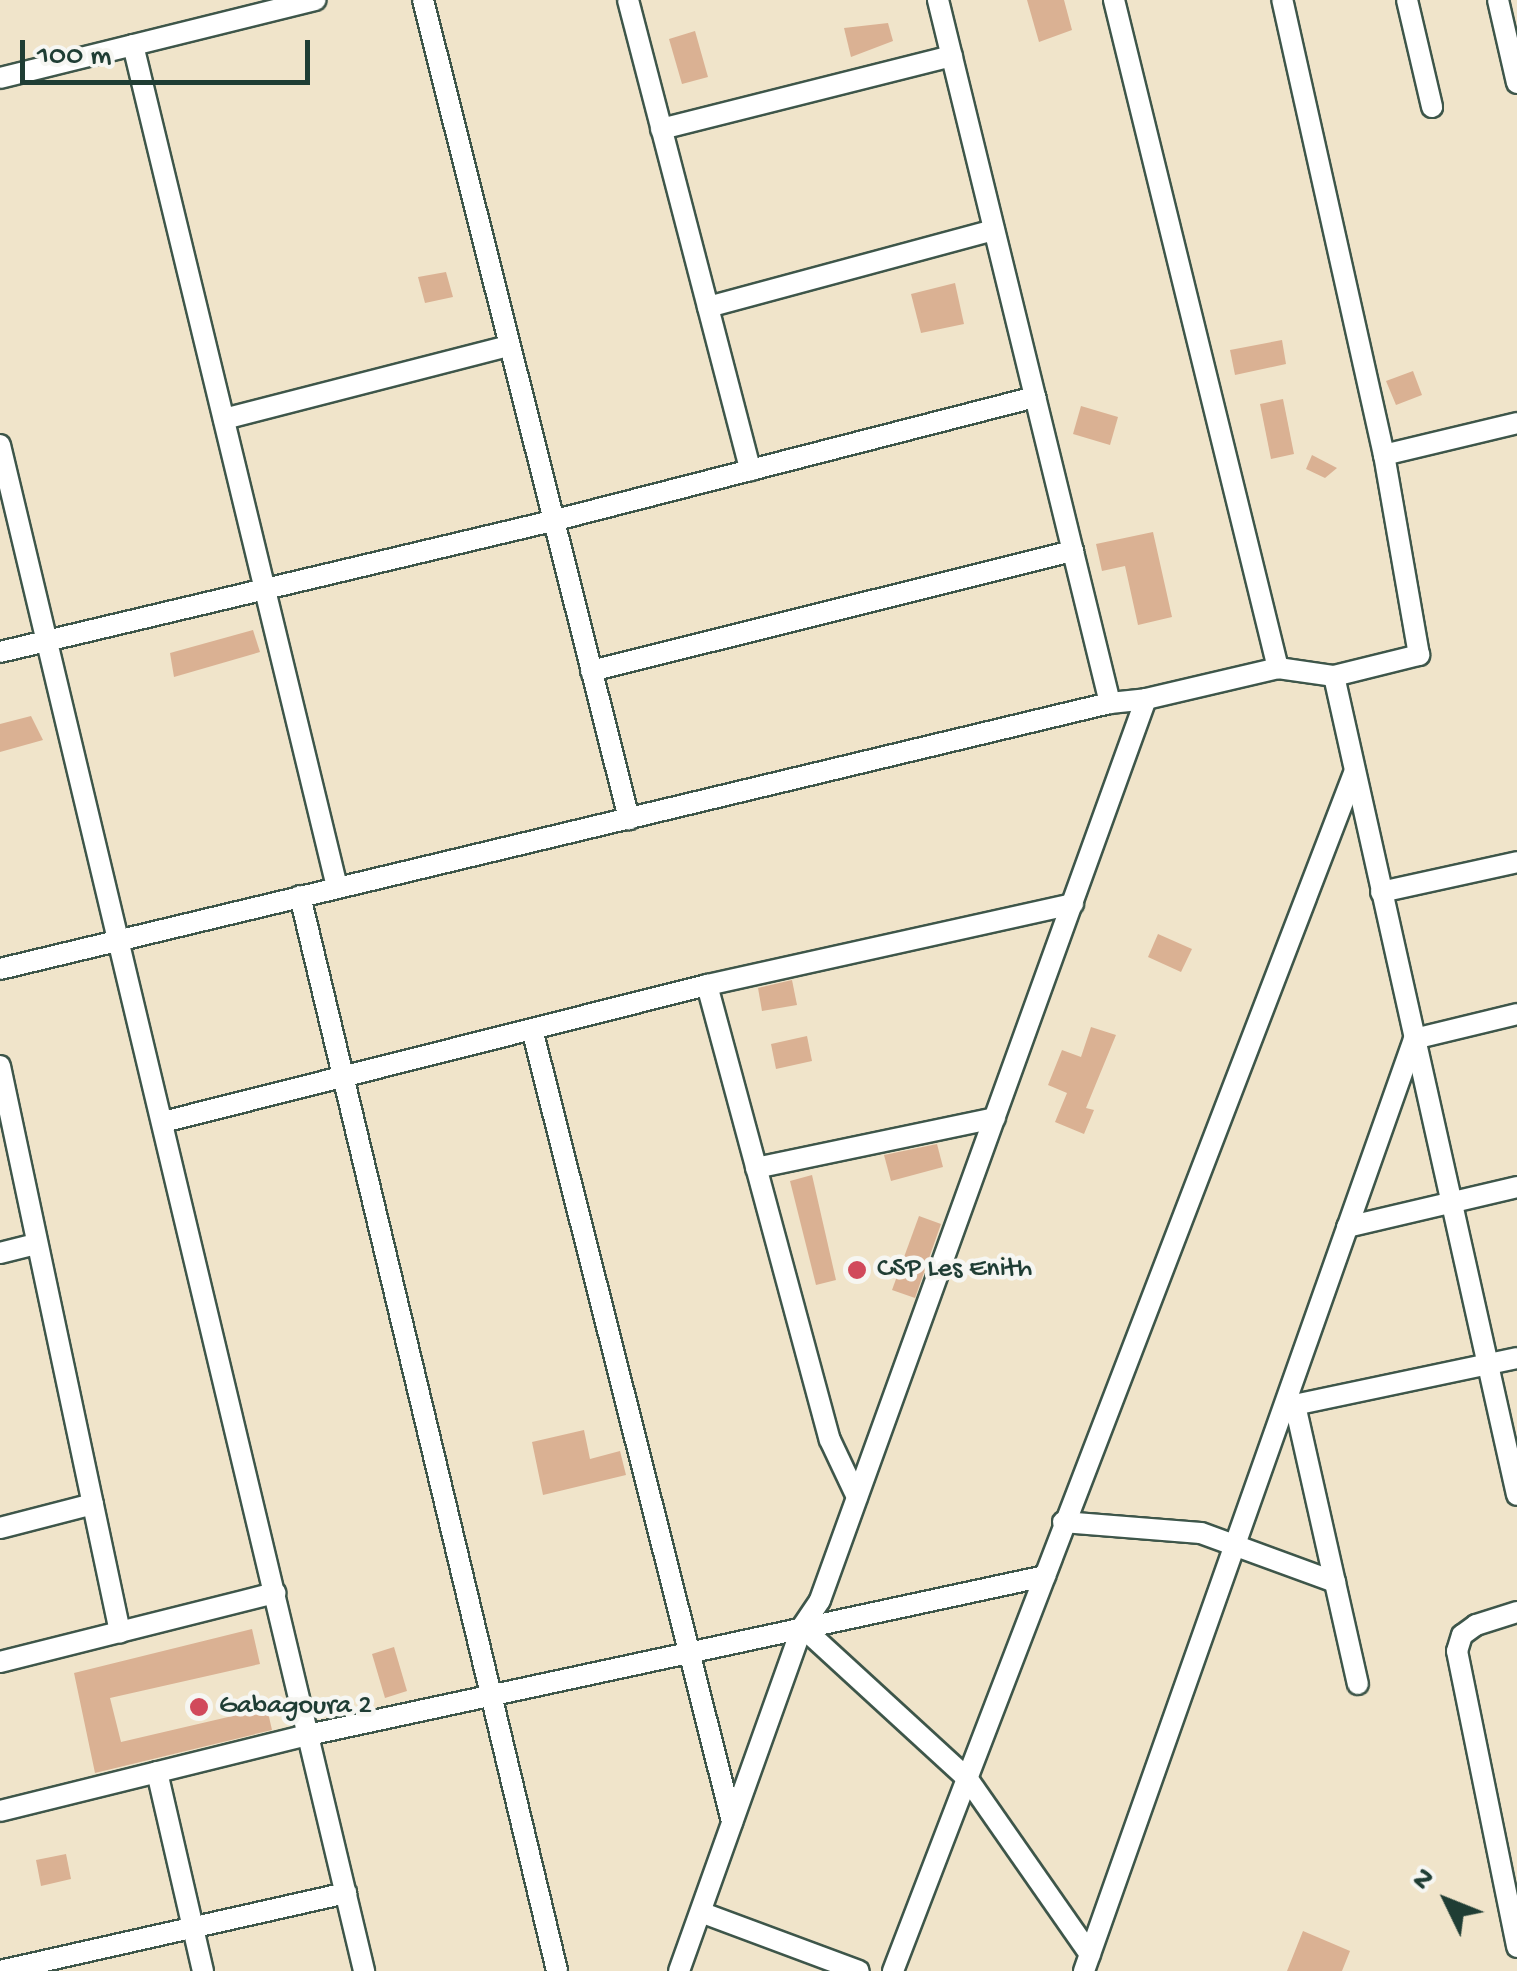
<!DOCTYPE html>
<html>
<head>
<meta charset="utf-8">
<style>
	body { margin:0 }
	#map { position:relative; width:1517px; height:1971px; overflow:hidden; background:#f0e4ca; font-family:"Gochi Hand",sans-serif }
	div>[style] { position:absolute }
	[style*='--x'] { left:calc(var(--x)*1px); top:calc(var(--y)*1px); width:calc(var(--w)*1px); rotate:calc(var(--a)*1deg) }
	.building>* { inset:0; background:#dab193 }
	.roads { filter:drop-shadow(2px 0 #3e564a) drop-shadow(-2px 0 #3e564a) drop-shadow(0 2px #3e564a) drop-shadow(0 -2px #3e564a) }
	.minor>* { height:20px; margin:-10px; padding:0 10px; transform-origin:10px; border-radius:10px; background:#fff }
	.dots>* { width:28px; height:28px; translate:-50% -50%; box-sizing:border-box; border:5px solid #f6f6f2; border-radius:50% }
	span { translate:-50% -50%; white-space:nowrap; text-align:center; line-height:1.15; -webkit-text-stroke:9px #f6f6f2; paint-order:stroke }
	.poi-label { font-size:28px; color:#1f3d34 }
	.left { translate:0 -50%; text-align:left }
	.north { position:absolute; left:1397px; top:1851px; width:100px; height:100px; -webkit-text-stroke:8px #f6f6f2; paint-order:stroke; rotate:313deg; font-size:28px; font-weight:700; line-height:40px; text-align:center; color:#1f3d34 }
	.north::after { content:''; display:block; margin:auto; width:35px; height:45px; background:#1f3d34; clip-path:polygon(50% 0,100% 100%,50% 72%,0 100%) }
	.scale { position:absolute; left:20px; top:40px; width:290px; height:45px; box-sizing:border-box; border:5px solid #1f3d34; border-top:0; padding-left:12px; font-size:30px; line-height:35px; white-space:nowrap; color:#1f3d34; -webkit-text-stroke:8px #f6f6f2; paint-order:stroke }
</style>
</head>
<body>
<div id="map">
	<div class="building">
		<i style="clip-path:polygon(1027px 0,1064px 0,1072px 30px,1039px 42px)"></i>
		<i style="clip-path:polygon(888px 23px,893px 41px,851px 57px,844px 28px)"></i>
		<i style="clip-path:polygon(695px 31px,708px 77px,682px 84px,669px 39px)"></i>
		<i style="clip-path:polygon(446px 272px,453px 297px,425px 303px,418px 277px)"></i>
		<i style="clip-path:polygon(955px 283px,964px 324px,921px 333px,911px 294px)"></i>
		<i style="clip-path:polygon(1282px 340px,1286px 364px,1235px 375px,1230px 350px)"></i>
		<i style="clip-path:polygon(1413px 371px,1422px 395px,1396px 405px,1386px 381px)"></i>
		<i style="clip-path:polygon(1283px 399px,1294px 454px,1271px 459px,1260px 404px)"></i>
		<i style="clip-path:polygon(1081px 406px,1118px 417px,1110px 445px,1073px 434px)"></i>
		<i style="clip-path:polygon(1312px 455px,1337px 468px,1325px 478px,1306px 469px)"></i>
		<i style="clip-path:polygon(1153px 532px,1172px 617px,1138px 625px,1125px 566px,1102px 571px,1096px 544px)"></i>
		<i style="clip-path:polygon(253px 630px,260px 652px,174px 677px,170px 653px)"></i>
		<i style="clip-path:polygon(31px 716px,43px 740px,0 752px,0 724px)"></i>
		<i style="clip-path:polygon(1158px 934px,1192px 949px,1181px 972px,1148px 957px)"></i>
		<i style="clip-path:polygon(792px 980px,797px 1005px,762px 1011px,758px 988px)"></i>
		<i style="clip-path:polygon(1091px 1027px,1116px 1035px,1086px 1108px,1094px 1110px,1084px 1134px,1055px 1122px,1067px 1093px,1048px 1085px,1062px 1050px,1081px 1057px)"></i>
		<i style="clip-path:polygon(807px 1036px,812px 1061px,776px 1069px,771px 1044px)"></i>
		<i style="clip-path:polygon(937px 1144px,943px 1167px,891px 1181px,884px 1155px)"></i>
		<i style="clip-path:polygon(812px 1175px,836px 1280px,816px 1285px,790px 1181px)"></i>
		<i style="clip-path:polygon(919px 1216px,941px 1224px,915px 1298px,892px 1290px)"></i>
		<i style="clip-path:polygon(584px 1430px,590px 1459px,620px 1451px,626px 1475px,543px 1495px,532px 1442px)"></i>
		<i style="clip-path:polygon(252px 1629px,260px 1664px,110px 1698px,121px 1742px,267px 1708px,272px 1730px,95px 1773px,74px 1673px)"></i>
		<i style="clip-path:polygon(394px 1647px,407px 1691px,385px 1698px,372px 1654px)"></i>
		<i style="clip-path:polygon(66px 1854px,71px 1879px,41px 1886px,36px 1860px)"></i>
		<i style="clip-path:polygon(1303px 1931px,1350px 1951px,1342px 1971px,1287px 1971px)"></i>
	</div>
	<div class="roads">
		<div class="minor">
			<i style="--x:423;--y:0;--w:845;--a:75.88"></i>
			<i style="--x:628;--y:0;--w:486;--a:75.4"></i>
			<i style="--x:938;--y:0;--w:724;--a:76.25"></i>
			<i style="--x:1114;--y:0;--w:688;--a:76.21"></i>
			<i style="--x:1407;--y:0;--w:110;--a:76.8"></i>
			<i style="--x:1498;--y:0;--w:85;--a:77.1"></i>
			<i style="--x:133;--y:45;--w:866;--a:76.38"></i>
			<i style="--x:0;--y:78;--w:325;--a:-13.9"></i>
			<i style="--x:661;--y:129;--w:300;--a:-14.1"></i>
			<i style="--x:708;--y:307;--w:296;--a:-15.1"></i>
			<i style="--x:224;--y:419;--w:294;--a:-14.4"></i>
			<i style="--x:0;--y:445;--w:1569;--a:76.58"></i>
			<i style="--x:1384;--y:455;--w:137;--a:-13.5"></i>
			<i style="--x:0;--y:652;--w:567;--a:-13.35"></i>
			<i style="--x:552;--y:521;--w:499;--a:-14.4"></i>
			<i style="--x:591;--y:671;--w:497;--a:-14"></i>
			<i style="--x:1334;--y:676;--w:839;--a:77.4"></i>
			<i style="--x:1381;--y:892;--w:139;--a:-12.4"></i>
			<i style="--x:300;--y:896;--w:1105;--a:76.55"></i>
			<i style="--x:0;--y:969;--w:1141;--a:-13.48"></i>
			<i style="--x:1110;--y:703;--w:36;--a:-6"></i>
			<i style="--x:1146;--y:699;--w:136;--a:-13.2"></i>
			<i style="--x:1278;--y:668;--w:57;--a:8.1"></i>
			<i style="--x:1334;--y:676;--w:88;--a:-13.9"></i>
			<i style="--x:1419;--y:655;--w:203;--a:-99.9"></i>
			<i style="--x:1384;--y:455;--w:466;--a:-102.6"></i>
			<i style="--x:707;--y:985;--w:471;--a:74.9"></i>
			<i style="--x:830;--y:1440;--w:63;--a:64.7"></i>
			<i style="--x:532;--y:1029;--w:818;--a:75.84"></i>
			<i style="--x:0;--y:1066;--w:579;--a:78.03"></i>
			<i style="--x:163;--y:1122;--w:561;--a:-14.14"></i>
			<i style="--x:707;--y:985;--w:375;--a:-12.5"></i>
			<i style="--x:756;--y:1168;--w:244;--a:-11.8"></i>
			<i style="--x:1347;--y:1227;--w:175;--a:-13.2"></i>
			<i style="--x:0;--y:1253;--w:38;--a:-14"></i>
			<i style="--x:1295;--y:1405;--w:286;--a:77.3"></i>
			<i style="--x:1285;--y:1407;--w:237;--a:-11.9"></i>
			<i style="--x:1063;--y:1522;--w:138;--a:4.6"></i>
			<i style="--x:1201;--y:1533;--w:143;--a:20.1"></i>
			<i style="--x:0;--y:1528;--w:96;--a:-14.5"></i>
			<i style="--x:1517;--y:1612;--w:43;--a:162.4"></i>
			<i style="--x:1476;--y:1625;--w:17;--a:144"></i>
			<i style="--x:1462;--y:1635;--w:17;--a:107"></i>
			<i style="--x:1457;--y:1651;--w:302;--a:78.5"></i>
			<i style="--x:802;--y:1627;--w:224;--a:42.5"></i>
			<i style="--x:967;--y:1778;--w:215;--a:55.1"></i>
			<i style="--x:0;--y:1662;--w:284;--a:-14.1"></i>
			<i style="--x:157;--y:1772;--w:204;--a:77"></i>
			<i style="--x:0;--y:1811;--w:317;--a:-13.9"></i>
			<i style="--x:308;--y:1735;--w:754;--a:-12.17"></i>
			<i style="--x:703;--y:1913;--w:166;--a:20.4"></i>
			<i style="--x:0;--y:1971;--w:355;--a:-12.7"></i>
			<i style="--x:679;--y:1971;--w:365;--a:-70.3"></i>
			<i style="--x:802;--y:1627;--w:32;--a:-56"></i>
			<i style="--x:820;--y:1600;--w:958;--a:-70.11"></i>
			<i style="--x:893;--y:1971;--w:1284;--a:-68.95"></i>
			<i style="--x:1084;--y:1971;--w:989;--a:-70.5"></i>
			<i style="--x:1414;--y:1039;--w:106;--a:-13.6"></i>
		</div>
	</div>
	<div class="dots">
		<i style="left:857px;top:1270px;background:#d1495b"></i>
		<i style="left:199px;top:1707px;background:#d1495b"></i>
	</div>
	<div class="poi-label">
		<span class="left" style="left:877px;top:1270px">CSP Les Enith</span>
		<span class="left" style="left:219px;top:1707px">Gabagoura 2</span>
	</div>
	<div class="north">N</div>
	<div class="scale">100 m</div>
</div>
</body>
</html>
